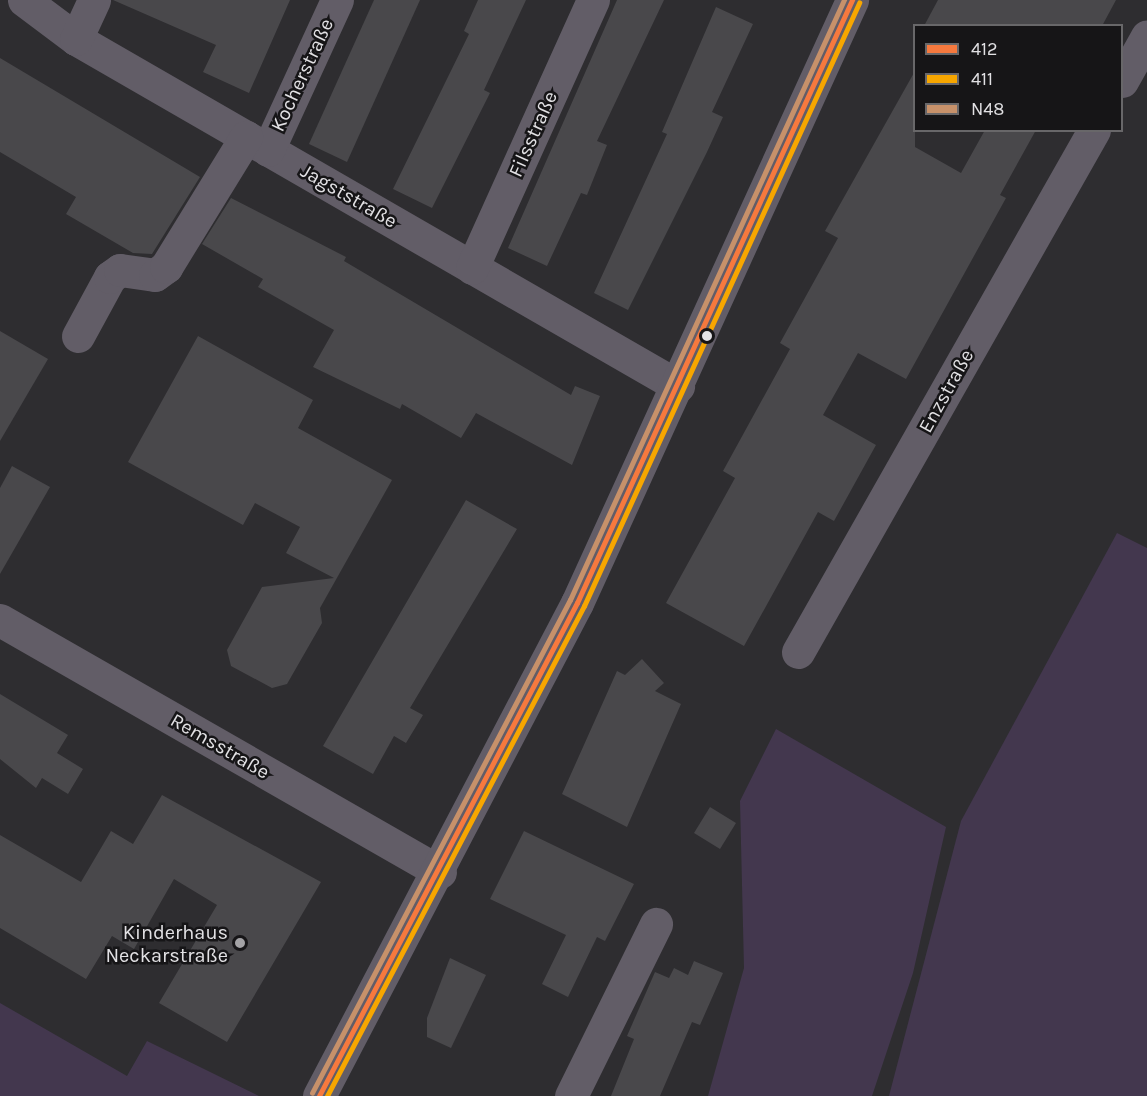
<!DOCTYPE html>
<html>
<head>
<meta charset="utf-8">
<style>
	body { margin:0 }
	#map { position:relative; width:1147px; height:1096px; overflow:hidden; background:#2e2d30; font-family:Karla,sans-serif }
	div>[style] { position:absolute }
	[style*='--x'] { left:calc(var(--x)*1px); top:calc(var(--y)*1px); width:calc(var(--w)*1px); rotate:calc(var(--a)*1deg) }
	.green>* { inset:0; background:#43374e }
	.building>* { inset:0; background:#49484b }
	.minor>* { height:33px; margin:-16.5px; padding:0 16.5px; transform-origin:16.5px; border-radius:16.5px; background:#625d67 }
	.bus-1>* { height:4.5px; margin:-2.25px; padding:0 2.25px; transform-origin:2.25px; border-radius:2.25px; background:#f6793e }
	.bus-2>* { height:4.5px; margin:-2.25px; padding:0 2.25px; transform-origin:2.25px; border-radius:2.25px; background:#f7a600 }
	.bus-3>* { height:4.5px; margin:-2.25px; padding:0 2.25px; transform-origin:2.25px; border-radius:2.25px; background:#c7916a }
	.dots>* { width:16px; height:16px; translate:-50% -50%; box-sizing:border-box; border:3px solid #161517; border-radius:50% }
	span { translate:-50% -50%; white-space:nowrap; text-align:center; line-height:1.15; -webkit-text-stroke:5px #161517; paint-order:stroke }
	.street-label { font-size:20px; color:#e2e1e4 }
	.poi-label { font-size:20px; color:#e2e1e4 }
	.right { translate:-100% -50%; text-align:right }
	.legend { position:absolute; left:913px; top:24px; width:210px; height:108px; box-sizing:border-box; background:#161517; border:2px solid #686769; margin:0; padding:8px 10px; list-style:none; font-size:18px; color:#e2e1e4 }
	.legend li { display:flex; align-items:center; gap:12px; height:30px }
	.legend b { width:30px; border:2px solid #686769 }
</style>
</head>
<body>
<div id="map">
	<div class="green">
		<i style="clip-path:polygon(1117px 533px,1147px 548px,1147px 1096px,889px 1096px,961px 821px)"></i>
		<i style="clip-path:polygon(776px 729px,946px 827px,913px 973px,872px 1096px,708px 1096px,744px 968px,740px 801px)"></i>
		<i style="clip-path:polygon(0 1003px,127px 1076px,147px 1041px,259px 1096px,0 1096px)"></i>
	</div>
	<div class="building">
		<i style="clip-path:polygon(113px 0,290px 0,249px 93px,203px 72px,216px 45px)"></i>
		<i style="clip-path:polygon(374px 0,420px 0,347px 162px,309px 144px)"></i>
		<i style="clip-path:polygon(478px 0,526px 0,484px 90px,490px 93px,432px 208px,393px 189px,469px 34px,464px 31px)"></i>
		<i style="clip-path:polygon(617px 0,664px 0,597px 141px,607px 145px,587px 195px,581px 193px,547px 266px,508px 248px)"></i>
		<i style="clip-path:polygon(938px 0,1116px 0,1102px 26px,924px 26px)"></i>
		<i style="clip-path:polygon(716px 7px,753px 24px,712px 112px,723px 117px,707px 152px,628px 310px,594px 293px,667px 134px,662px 132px)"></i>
		<i style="clip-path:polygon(0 58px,200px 177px,152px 254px,133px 253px,66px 214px,76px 197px,0 152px)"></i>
		<i style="clip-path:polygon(915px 71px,915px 147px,961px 173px,985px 130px,1036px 130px,1000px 195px,1006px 198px,906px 379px,858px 353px,823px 415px,876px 445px,834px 521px,818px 512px,744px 646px,666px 603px,735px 478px,723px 471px,790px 349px,780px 343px,838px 238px,825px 231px)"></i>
		<i style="clip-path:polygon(231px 198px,346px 257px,344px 261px,571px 395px,575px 386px,600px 396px,572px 465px,476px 413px,461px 438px,402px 404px,400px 409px,313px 367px,334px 330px,258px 287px,263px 279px,202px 244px)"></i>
		<i style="clip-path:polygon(0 331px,48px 359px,0 441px)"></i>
		<i style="clip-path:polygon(198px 336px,313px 400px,298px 428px,392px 480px,320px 608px,322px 623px,287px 684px,272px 688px,231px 666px,227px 650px,262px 587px,334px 578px,286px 553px,300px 527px,255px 503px,243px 525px,128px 462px)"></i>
		<i style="clip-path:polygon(12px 466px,50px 487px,0 574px,0 488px)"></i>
		<i style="clip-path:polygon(466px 500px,517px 529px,410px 708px,423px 715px,406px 743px,394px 736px,373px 774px,323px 746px)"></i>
		<i style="clip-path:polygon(642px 659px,664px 683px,655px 691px,681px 704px,627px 827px,562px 794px,617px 671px,625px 675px)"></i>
		<i style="clip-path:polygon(0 694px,68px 735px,57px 753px,83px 769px,68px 794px,42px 778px,36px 788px,0 759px)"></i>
		<i style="clip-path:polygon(162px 795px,321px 882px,227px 1042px,159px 1003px,217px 905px,174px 879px,134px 949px,112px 936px,86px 979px,0 928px,0 835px,81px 882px,111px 831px,133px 844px)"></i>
		<i style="clip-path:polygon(710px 807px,736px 823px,720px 849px,694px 833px)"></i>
		<i style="clip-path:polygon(524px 831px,634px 884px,605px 941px,597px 937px,568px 997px,542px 984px,566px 935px,490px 899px)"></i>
		<i style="clip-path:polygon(450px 958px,486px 975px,451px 1048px,427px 1037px,427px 1018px)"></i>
		<i style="clip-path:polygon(694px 961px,723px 973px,700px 1025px,692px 1022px,660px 1096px,611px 1096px,634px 1039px,627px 1036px,655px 972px,669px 978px,674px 968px,688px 975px)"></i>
	</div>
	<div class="minor">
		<i style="--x:24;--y:0;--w:65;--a:36.9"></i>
		<i style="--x:76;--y:39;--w:695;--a:29.96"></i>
		<i style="--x:76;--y:39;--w:43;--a:-65.2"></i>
		<i style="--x:1122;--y:81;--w:51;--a:-60.9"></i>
		<i style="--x:268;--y:150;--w:165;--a:-65.3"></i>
		<i style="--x:472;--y:268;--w:294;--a:-65.7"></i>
		<i style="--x:78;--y:336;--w:67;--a:-61.5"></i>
		<i style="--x:110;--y:277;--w:12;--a:-35"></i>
		<i style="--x:120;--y:270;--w:35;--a:8"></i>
		<i style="--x:155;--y:275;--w:14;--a:-36"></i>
		<i style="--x:166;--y:267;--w:153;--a:-58.4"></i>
		<i style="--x:0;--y:620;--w:507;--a:29.8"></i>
		<i style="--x:798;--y:652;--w:600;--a:-60.44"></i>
		<i style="--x:319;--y:1096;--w:556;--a:-62.38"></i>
		<i style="--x:577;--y:603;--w:663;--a:-65.48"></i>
		<i style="--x:571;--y:1096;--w:192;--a:-63.7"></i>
	</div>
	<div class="bus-1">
		<i style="--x:319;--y:1096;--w:556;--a:-62.38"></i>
		<i style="--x:577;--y:603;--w:663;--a:-65.48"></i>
	</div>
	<div class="bus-2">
		<i style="--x:327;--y:1096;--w:553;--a:-62.32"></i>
		<i style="--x:584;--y:606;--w:663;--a:-65.48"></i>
	</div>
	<div class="bus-3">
		<i style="--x:312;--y:1093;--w:556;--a:-62.38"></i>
		<i style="--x:570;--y:600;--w:660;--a:-65.46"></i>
	</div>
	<div class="dots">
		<i style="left:707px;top:336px;background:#e2e1e4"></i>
		<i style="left:240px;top:943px;background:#a3a2a5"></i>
	</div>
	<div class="street-label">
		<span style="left:302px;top:75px;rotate:-65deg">Kocherstraße</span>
		<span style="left:533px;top:134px;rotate:-66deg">Filsstraße</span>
		<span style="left:349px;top:196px;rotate:30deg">Jagststraße</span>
		<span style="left:946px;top:391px;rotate:-61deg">Enzstraße</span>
		<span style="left:220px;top:746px;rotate:30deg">Remsstraße</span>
	</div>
	<div class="poi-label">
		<span class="right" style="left:228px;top:944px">Kinderhaus<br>Neckarstraße</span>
	</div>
	<ul class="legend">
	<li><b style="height:8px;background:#f6793e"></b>412</li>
	<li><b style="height:8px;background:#f7a600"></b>411</li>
	<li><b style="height:8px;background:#c7916a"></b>N48</li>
	</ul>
</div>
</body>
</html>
